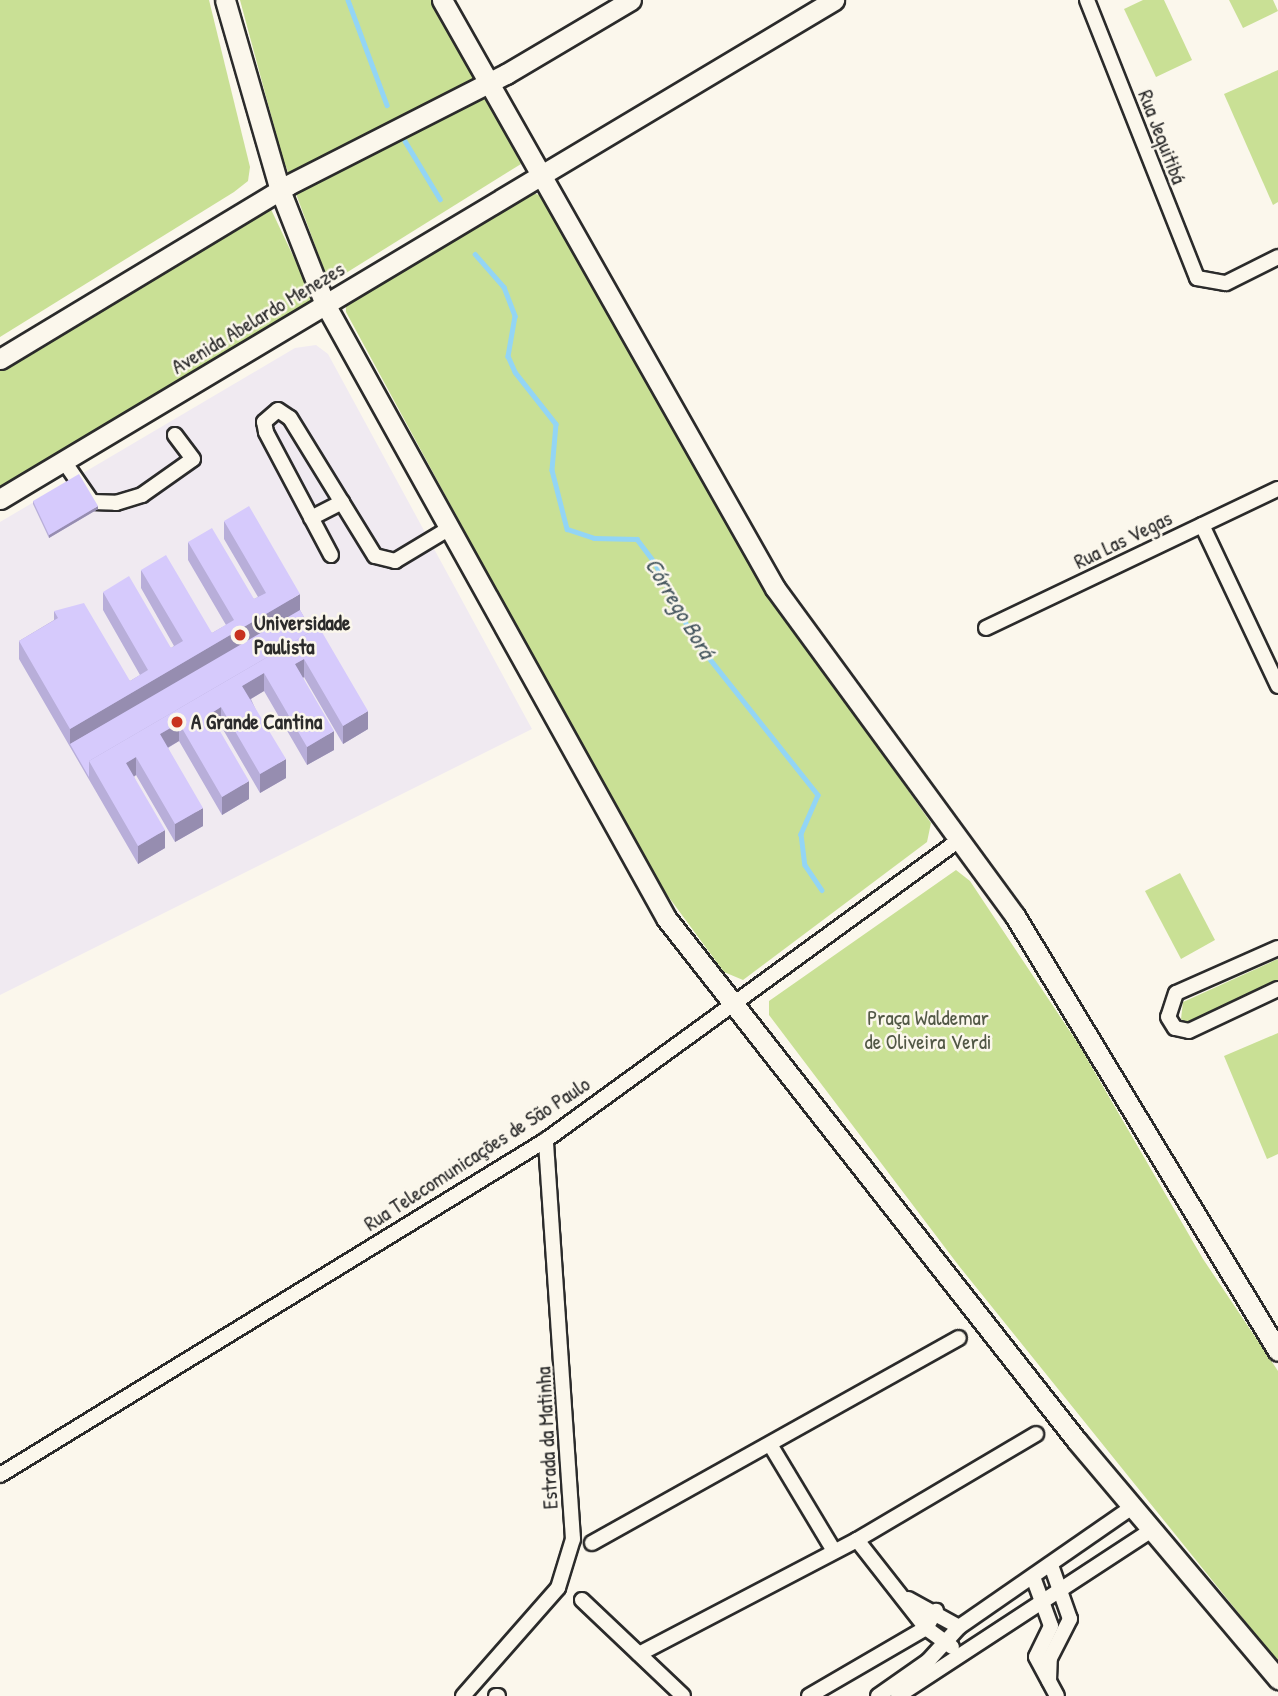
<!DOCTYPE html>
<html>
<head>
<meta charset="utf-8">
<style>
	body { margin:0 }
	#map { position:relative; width:1278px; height:1696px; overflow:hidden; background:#fbf7ec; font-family:"Patrick Hand",sans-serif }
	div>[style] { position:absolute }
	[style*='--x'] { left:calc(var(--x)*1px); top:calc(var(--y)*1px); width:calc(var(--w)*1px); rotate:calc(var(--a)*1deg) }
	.built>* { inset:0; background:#f0eaf1 }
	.green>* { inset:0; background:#c9e095 }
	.stream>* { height:4.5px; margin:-2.25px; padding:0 2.25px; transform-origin:2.25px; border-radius:2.25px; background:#93d5f5 }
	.roads { filter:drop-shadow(2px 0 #2b2b2b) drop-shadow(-2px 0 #2b2b2b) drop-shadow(0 2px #2b2b2b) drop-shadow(0 -2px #2b2b2b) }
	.minor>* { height:14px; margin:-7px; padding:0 7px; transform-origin:7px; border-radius:7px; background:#fbf7ec }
	.major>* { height:19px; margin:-9.5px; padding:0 9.5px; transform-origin:9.5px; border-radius:9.5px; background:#fbf7ec }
	.wall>* { inset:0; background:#b8aed9 }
	.shaded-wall>* { inset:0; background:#968db0 }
	.building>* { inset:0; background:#d6cafc }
	.dots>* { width:19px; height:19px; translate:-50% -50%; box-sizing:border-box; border:4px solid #fbf7ec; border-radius:50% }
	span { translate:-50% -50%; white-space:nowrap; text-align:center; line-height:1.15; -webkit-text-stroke:5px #fbf7ec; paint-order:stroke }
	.street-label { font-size:21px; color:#2b2b2b }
	.poi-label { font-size:21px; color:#2b2b2b; font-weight:700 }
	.left { translate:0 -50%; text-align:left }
	.park-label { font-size:21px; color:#525846 }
	.water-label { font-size:23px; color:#45565e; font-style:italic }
</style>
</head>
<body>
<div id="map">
	<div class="built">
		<i style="clip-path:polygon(316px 345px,328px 354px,532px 729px,0 995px,0 522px,295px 348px)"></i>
	</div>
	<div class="green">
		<i style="clip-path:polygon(0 0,209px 0,250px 167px,248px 181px,234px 192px,0 337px)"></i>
		<i style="clip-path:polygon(240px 0,433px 0,521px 164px,346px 273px,326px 275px,282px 156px)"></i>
		<i style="clip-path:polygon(1143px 0,1164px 0,1192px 60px,1156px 77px,1124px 9px)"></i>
		<i style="clip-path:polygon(1229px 0,1273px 0,1278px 11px,1243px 28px)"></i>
		<i style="clip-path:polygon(1278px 70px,1278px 202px,1273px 205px,1224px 94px)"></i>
		<i style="clip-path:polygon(530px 191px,545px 198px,753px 569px,931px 823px,927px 842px,743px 980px,724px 972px,648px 869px,346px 312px,346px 301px)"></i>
		<i style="clip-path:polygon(268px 203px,314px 300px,0 489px,0 368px)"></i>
		<i style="clip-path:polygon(956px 870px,970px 881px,1079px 1045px,1203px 1259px,1278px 1371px,1278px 1662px,959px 1266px,769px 1015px,769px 1001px)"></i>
		<i style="clip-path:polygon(1180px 873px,1215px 940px,1181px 959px,1145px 891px)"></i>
		<i style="clip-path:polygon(1278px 959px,1278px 981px,1190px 1025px,1181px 1019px,1183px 1002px)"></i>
		<i style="clip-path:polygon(1278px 1033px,1278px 1154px,1267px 1159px,1224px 1056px)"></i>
	</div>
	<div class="stream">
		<i style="--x:348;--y:0;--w:112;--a:69.6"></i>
		<i style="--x:405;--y:141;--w:68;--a:58.9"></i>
		<i style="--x:475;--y:254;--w:44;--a:48.7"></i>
		<i style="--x:504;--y:287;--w:31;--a:69"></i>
		<i style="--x:515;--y:316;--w:41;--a:99.9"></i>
		<i style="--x:508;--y:356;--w:17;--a:66"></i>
		<i style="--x:515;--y:372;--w:66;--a:51.7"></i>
		<i style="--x:556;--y:424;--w:46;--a:95"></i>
		<i style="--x:552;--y:470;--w:61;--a:75.7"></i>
		<i style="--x:567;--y:529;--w:28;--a:18"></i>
		<i style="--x:594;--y:538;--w:43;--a:1.3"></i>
		<i style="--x:637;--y:539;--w:30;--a:53"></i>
		<i style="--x:655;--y:563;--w:85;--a:62.8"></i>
		<i style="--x:694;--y:639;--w:199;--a:51.5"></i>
		<i style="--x:818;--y:795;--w:43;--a:113.6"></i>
		<i style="--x:801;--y:834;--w:31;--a:83"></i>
		<i style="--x:805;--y:865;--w:30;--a:56"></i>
	</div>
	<div class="roads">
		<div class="minor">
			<i style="--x:1087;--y:0;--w:299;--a:68.4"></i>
			<i style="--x:1197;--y:278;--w:29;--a:10"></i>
			<i style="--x:1226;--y:283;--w:58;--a:-26.6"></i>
			<i style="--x:63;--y:460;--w:51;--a:55.4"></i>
			<i style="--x:92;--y:502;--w:24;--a:2"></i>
			<i style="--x:116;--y:503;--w:27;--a:-17"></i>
			<i style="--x:142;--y:495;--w:62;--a:-35.2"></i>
			<i style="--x:193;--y:459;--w:30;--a:-127"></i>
			<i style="--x:311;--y:518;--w:35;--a:-27"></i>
			<i style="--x:1202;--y:525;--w:178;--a:64.7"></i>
			<i style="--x:331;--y:555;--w:139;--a:-117.9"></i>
			<i style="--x:266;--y:432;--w:10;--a:-101"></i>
			<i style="--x:264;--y:422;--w:18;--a:-41"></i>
			<i style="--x:278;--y:410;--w:14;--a:34"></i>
			<i style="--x:290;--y:418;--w:162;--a:58.4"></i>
			<i style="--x:375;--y:556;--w:21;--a:14"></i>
			<i style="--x:395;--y:561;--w:64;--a:-31"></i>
			<i style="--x:986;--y:628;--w:323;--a:-25.5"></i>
			<i style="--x:1278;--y:948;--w:111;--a:156.2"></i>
			<i style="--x:1176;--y:993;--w:25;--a:108"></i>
			<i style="--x:1168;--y:1017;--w:13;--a:58"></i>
			<i style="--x:1175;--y:1028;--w:14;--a:12"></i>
			<i style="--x:1189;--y:1031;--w:98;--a:-25.3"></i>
			<i style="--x:771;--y:1446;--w:122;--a:59"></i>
			<i style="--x:0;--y:1475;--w:641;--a:-31.53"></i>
			<i style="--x:546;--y:1140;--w:510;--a:-35.99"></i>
			<i style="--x:857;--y:1540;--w:112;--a:51.9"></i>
			<i style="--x:926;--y:1628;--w:32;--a:36"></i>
			<i style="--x:592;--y:1543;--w:420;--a:-29.2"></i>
			<i style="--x:1033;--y:1577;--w:52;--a:69.8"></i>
			<i style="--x:1051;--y:1626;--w:34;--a:116"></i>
			<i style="--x:1036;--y:1657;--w:44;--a:61.7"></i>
			<i style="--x:908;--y:1599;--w:58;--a:28.8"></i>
			<i style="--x:582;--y:1600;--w:139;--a:43.5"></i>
			<i style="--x:639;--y:1654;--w:246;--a:-27.6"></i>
			<i style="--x:857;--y:1540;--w:208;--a:-30.6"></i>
			<i style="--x:1049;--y:1681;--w:23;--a:-88"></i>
			<i style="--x:1050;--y:1658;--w:44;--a:-62.9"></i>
			<i style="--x:1070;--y:1619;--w:57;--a:-109.4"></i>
			<i style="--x:463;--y:1696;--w:144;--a:-48.7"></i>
			<i style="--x:558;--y:1588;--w:51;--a:-73"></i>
			<i style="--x:573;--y:1539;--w:400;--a:-93.9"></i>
			<i style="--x:496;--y:1696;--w:2;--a:0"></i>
			<i style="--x:809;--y:1696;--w:135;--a:-30.2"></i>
			<i style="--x:926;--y:1628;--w:20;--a:-60"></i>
			<i style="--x:878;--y:1696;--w:61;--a:-35"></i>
			<i style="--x:928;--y:1661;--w:46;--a:-47.6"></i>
			<i style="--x:959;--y:1627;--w:209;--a:-34.7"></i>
			<i style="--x:898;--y:1696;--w:303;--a:-33.2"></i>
		</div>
		<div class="major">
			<i style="--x:225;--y:0;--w:198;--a:73.9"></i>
			<i style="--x:280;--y:190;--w:123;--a:68.5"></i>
			<i style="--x:325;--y:304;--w:702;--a:60.95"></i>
			<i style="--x:666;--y:918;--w:665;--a:51.84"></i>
			<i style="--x:1077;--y:1441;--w:312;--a:49.8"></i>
			<i style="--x:442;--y:0;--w:676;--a:60.48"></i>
			<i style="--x:775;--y:588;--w:406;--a:53.8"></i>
			<i style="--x:1015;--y:916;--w:508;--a:58.84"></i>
			<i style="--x:0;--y:359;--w:336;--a:-31.1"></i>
			<i style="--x:288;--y:185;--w:245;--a:-27"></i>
			<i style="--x:506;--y:74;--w:145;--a:-30.6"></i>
			<i style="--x:0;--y:499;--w:972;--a:-30.89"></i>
		</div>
	</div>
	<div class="wall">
		<i style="clip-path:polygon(33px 501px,98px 509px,49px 538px,33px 504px)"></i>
		<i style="clip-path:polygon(224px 521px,300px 610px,368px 729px,343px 744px,304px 677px,303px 678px,334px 750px,307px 765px,264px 691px,251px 699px,286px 778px,260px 793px,221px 726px,218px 728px,249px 799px,222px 815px,179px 741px,168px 748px,203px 826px,175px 842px,136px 775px,134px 777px,165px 848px,138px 864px,19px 659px,19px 641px,54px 620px,54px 611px,130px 681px,140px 675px,103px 610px,103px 592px,171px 648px,174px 646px,141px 588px,141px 570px,212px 633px,226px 625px,188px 560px,188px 542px,254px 599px,258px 597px,224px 539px)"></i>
	</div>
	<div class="shaded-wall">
		<i style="clip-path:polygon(98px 506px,98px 509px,49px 538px,49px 535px)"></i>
		<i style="clip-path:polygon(300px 594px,300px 613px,70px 744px,70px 748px,70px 729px)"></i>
		<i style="clip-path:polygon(304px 659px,304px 677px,295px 683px,295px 664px)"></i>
		<i style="clip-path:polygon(264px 673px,264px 691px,242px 704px,242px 686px)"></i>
		<i style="clip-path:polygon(221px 707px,221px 726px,210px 732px,210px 714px)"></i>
		<i style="clip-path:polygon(368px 711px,368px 729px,343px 744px,343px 726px)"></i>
		<i style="clip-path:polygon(179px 723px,179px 741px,160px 752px,160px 734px)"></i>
		<i style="clip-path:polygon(334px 731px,334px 750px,307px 765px,307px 747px)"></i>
		<i style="clip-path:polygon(136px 757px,136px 775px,126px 781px,126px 763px)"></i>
		<i style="clip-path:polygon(286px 759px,286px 778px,260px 793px,260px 774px)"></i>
		<i style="clip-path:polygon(249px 781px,249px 799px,222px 815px,222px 797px)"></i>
		<i style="clip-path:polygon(203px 808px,203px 826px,175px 842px,175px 824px)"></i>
		<i style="clip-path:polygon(165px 830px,165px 848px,138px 864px,138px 846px)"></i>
	</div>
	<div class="building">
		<i style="clip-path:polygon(79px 474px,98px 506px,49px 535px,33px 501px)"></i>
		<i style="clip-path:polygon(249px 506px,300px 594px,70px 729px,19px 641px,58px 618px,54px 611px,84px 603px,130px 681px,148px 670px,103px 592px,129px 576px,171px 648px,183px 641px,141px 570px,166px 555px,212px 633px,234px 620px,188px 542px,212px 528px,254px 599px,266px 593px,224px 521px)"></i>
		<i style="clip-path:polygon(300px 610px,312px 631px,89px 761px,89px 777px,70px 744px)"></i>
		<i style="clip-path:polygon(319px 627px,368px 711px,343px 726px,304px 659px,295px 664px,334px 731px,307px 747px,264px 673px,242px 686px,286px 759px,260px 774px,221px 707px,210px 714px,249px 781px,222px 797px,179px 723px,160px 734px,203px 808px,175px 824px,136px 757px,126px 763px,165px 830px,138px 846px,89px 761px)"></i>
	</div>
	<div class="dots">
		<i style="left:240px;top:635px;background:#c8321e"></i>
		<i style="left:177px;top:722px;background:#c8321e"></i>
	</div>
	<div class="street-label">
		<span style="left:1162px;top:137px;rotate:69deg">Rua Jequitibá</span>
		<span style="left:258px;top:318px;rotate:-31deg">Avenida Abelardo Menezes</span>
		<span style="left:1123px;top:540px;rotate:-26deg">Rua Las Vegas</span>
		<span style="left:477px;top:1154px;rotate:-33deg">Rua Telecomunicações de São Paulo</span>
		<span style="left:547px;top:1438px;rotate:-93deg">Estrada da Matinha</span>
	</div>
	<div class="poi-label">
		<span class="left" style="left:254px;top:635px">Universidade<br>Paulista</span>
		<span class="left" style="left:191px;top:722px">A Grande Cantina</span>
	</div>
	<div class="park-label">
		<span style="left:928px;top:1030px">Praça Waldemar<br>de Oliveira Verdi</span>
	</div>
	<div class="water-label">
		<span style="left:680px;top:608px;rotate:59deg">Córrego Borá</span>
	</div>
</div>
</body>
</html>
